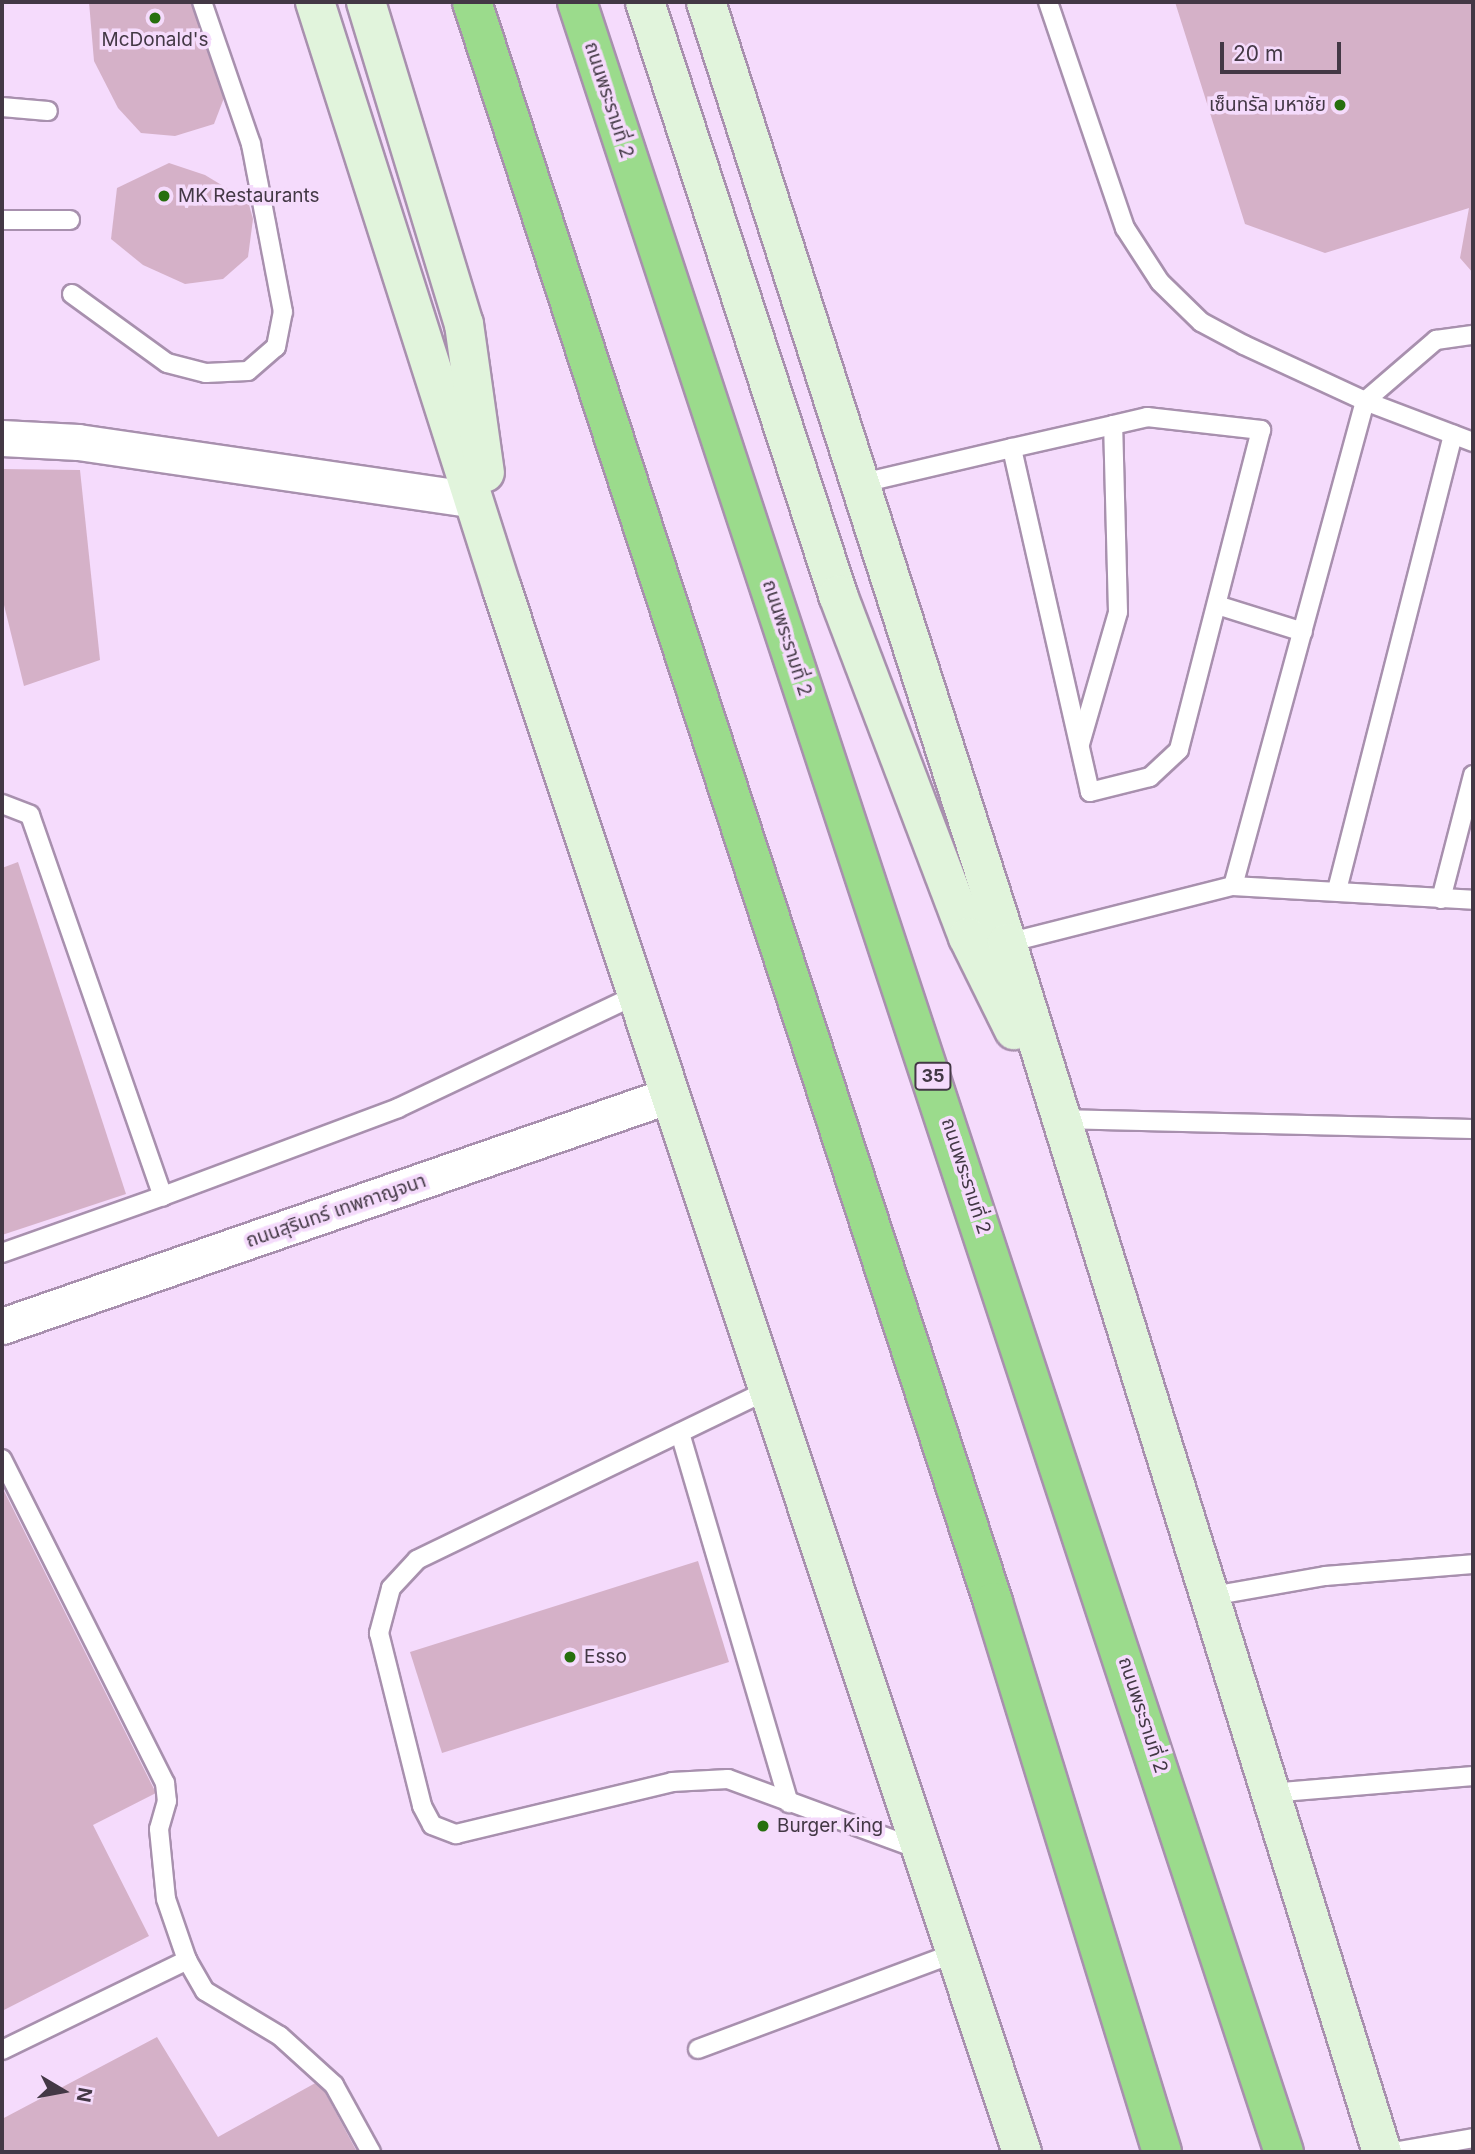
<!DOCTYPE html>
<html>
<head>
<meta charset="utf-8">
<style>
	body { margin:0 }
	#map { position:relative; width:1475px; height:2154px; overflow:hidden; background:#f5dbfc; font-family:Inter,"Noto Sans Thai",sans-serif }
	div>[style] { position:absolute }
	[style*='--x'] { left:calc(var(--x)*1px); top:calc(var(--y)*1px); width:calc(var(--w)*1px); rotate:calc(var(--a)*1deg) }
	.building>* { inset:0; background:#d5b1c8 }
	.roads { filter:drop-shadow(2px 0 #a890ae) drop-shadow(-2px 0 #a890ae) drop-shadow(0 2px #a890ae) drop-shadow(0 -2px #a890ae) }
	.lane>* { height:18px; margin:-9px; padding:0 9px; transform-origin:9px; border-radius:9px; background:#fff }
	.street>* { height:35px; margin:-17.5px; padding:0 17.5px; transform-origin:17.5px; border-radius:17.5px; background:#fff }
	.secondary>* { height:38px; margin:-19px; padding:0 19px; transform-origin:19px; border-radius:19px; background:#e1f4dc }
	.highway>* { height:38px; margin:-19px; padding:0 19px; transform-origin:19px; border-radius:19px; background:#9bdb8c }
	.dots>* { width:19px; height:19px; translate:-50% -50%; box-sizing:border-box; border:4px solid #f5dbfc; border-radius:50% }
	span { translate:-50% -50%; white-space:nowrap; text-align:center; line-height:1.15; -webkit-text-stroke:7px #f5dbfc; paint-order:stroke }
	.shield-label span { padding:2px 5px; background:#f5dbfc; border:2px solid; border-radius:5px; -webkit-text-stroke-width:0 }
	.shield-label { font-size:18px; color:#433845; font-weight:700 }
	.poi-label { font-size:19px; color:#433845 }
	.right { translate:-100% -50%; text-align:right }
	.left { translate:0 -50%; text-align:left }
	.street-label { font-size:19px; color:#433845 }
	.frame { position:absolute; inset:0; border:4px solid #433845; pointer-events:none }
	.north { position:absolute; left:28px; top:2056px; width:70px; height:70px; -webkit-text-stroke:5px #f5dbfc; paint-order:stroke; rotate:100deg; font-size:19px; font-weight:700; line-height:28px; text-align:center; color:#433845 }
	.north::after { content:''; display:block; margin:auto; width:24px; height:32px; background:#433845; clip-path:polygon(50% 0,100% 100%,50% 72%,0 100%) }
	.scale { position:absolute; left:1220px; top:42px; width:121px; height:32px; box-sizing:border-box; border:4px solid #433845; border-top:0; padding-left:9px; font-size:21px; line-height:24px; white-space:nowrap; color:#433845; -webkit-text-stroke:5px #f5dbfc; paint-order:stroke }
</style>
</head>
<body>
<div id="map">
	<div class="building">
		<i style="clip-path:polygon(89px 2px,200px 2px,229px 85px,214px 124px,175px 136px,141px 133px,118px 108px,94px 61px)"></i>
		<i style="clip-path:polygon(1175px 2px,1473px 2px,1473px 273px,1460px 258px,1469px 208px,1325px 253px,1245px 224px)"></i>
		<i style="clip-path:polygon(169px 163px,205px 175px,248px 201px,253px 219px,248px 257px,223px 279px,185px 284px,143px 265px,111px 239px,117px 188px)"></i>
		<i style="clip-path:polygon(2px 469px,80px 470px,100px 660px,24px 686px,2px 597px)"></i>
		<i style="clip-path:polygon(18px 862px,126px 1194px,2px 1235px,2px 868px)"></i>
		<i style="clip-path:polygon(2px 1487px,156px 1793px,93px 1825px,149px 1936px,2px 2011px)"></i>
		<i style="clip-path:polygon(698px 1561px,729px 1662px,442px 1753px,410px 1652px)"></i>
		<i style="clip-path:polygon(157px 2037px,218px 2137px,319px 2081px,357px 2152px,2px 2152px,2px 2119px)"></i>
	</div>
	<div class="roads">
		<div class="lane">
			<i style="--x:1048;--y:2;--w:239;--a:71.2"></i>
			<i style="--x:1125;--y:228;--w:64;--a:57.1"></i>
			<i style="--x:1160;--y:282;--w:57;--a:44.3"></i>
			<i style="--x:1201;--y:322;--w:49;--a:28.1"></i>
			<i style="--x:1244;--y:345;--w:133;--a:24.8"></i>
			<i style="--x:1365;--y:401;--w:116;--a:20.8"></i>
			<i style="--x:2;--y:107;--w:46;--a:5"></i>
			<i style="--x:2;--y:220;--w:68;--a:0"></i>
			<i style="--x:72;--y:294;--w:117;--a:36"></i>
			<i style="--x:167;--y:363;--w:40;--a:14.4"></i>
			<i style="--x:206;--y:373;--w:42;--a:-2.7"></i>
			<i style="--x:248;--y:371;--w:37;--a:-41"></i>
			<i style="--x:276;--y:347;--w:36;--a:-79"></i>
			<i style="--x:283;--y:312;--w:171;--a:-100.8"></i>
			<i style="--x:251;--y:144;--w:150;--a:-109"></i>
			<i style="--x:858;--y:484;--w:158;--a:-13.2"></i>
			<i style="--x:1012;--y:448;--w:104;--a:-12.8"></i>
			<i style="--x:1113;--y:425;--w:35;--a:-13"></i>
			<i style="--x:1147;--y:417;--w:115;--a:6.5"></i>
			<i style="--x:1261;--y:430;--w:330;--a:104.4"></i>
			<i style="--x:1179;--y:750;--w:40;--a:137"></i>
			<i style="--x:1150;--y:777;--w:62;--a:166"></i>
			<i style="--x:1090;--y:792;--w:353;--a:-102.8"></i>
			<i style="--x:1217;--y:605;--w:90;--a:17.4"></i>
			<i style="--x:1080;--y:744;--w:137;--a:-73.9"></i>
			<i style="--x:1118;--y:612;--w:187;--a:-91.5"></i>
			<i style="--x:2;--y:804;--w:30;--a:21"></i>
			<i style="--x:30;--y:815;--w:404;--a:70.8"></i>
			<i style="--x:163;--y:1196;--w:171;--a:160.5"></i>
			<i style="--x:1233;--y:886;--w:503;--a:-74.77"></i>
			<i style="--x:1365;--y:401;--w:94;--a:-40.7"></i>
			<i style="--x:1436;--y:340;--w:37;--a:-8"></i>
			<i style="--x:1337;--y:890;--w:470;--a:-75.7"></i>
			<i style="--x:1441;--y:899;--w:128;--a:-75.5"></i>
			<i style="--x:1007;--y:943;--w:233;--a:-14.2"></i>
			<i style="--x:1233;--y:886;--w:240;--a:3.3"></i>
			<i style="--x:1058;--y:1119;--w:415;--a:1.4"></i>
			<i style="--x:163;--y:1196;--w:251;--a:-20.5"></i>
			<i style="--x:398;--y:1108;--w:266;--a:-25.4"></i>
			<i style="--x:770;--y:1389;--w:392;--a:154.2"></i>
			<i style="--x:417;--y:1560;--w:38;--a:133"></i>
			<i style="--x:391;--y:1588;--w:47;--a:104.9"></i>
			<i style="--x:379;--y:1633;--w:178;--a:76"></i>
			<i style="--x:422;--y:1806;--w:21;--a:62"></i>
			<i style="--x:432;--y:1825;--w:26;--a:21"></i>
			<i style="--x:456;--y:1834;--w:222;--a:-13.5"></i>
			<i style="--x:672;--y:1782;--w:56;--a:-3.1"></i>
			<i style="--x:728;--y:1779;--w:206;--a:20.2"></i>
			<i style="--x:680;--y:1433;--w:386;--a:73.6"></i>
			<i style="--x:2;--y:1459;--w:363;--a:63.3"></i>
			<i style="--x:165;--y:1783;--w:18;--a:84"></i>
			<i style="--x:167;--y:1801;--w:29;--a:106"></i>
			<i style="--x:159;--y:1829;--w:70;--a:84.3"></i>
			<i style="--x:166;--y:1899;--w:65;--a:71"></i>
			<i style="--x:187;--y:1960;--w:36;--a:60"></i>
			<i style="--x:205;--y:1991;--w:87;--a:31"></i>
			<i style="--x:280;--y:2036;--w:73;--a:42.2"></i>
			<i style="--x:334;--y:2085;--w:77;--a:61.1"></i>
			<i style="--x:1206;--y:1597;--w:121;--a:-10"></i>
			<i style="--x:1325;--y:1576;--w:148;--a:-4.6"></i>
			<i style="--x:1270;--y:1793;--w:204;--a:-4.8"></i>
			<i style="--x:698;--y:2049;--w:278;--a:-20.5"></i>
			<i style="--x:2;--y:2050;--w:206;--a:-25.9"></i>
			<i style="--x:1393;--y:2152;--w:81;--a:-9.9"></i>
		</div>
		<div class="street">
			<i style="--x:2;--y:438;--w:76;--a:3"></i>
			<i style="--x:78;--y:442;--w:400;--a:8.3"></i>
			<i style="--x:2;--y:1326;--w:707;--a:-19.08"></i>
		</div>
		<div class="secondary">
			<i style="--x:315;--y:2;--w:616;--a:72.33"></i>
			<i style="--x:502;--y:589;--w:1647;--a:71.6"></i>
			<i style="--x:366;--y:2;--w:337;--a:73.1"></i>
			<i style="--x:464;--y:324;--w:150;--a:82"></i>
			<i style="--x:645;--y:2;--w:624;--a:71.97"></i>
			<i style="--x:838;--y:595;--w:366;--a:69.2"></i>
			<i style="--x:968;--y:937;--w:104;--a:63.7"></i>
			<i style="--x:706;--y:2;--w:988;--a:72.26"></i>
			<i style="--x:1007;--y:943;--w:1266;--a:72.77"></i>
		</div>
		<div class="highway">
			<i style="--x:472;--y:2;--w:1683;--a:71.96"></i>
			<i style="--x:993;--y:1602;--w:575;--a:72.92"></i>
			<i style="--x:577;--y:2;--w:2263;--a:71.8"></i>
		</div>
	</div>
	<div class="dots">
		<i style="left:155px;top:18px;background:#276f0f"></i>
		<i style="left:1340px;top:105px;background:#276f0f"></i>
		<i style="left:164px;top:196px;background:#276f0f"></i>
		<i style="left:570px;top:1657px;background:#276f0f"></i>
		<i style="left:763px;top:1826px;background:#276f0f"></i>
	</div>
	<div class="shield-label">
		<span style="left:933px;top:1076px">35</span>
	</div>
	<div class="poi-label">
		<span style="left:155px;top:40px">McDonald's</span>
		<span class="right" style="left:1326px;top:105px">เซ็นทรัล มหาชัย</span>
		<span class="left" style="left:178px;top:196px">MK Restaurants</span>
		<span class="left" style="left:584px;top:1657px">Esso</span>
		<span class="left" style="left:777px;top:1826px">Burger King</span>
	</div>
	<div class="street-label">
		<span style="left:609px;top:100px;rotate:72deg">ถนนพระรามที่ 2</span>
		<span style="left:787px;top:638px;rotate:72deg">ถนนพระรามที่ 2</span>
		<span style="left:966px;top:1176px;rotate:72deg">ถนนพระรามที่ 2</span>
		<span style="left:336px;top:1211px;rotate:-19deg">ถนนสุรินทร์ เทพกาญจนา</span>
		<span style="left:1143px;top:1715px;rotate:72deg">ถนนพระรามที่ 2</span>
	</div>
	<div class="frame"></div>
	<div class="north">N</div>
	<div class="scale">20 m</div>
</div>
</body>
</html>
